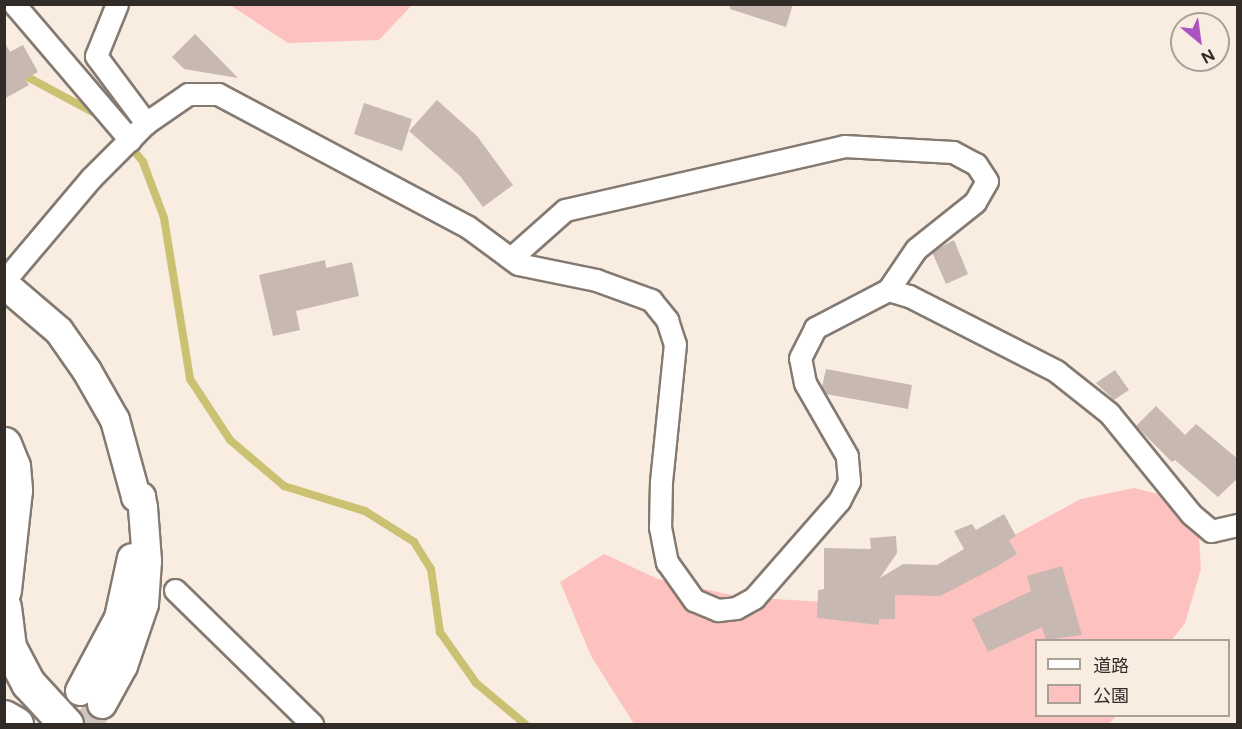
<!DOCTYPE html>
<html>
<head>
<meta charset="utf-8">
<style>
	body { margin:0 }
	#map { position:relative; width:1242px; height:729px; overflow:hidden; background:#f9ede2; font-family:Figtree,"Noto Sans JP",sans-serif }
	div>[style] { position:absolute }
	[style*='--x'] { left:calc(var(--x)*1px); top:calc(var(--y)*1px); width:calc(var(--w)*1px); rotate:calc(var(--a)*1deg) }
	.green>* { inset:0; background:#fdc2bf }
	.stream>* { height:8px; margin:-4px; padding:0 4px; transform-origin:4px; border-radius:4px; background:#cac272 }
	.building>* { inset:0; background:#c8b8b2 }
	.secondary-tunnel>* { height:28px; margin-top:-14px; transform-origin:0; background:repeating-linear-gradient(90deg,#d1c6bd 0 28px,transparent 0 42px) }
	.roads { filter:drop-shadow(2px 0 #857a71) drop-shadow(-2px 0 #857a71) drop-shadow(0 2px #857a71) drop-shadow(0 -2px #857a71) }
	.street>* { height:21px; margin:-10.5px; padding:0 10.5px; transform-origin:10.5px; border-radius:10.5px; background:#fff }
	.secondary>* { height:28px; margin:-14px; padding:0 14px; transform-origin:14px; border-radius:14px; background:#fff }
	.highway>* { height:33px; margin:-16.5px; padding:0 16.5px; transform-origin:16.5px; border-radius:16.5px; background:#fff }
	span { translate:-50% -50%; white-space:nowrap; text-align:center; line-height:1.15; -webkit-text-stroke:5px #f9ede2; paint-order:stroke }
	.frame { position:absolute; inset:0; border:6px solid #312c28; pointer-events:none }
	.legend { position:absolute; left:1035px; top:639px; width:195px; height:78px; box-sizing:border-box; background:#f9ede2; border:2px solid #a9a098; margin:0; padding:8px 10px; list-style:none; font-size:18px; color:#312c28 }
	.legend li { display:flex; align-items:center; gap:12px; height:30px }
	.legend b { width:30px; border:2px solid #a9a098 }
	.north { position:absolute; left:1170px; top:12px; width:60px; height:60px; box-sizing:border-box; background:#f9ede2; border:2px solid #a9a098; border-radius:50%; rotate:151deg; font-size:16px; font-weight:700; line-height:24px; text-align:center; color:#312c28 }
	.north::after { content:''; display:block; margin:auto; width:21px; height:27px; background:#ac53c0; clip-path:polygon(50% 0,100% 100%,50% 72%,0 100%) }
</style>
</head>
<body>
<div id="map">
	<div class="green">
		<i style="clip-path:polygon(230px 5px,412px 5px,379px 40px,288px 43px)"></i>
		<i style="clip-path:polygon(1134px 488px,1197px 504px,1201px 569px,1185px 623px,1172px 640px,1036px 640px,1036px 716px,1116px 716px,1109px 724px,634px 724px,591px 656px,560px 582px,604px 554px,658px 579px,741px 597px,825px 602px,902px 587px,994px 546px,1081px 499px)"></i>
	</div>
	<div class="stream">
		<i style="--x:20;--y:73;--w:93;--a:28.2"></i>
		<i style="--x:127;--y:142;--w:26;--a:51"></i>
		<i style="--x:143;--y:162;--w:60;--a:69.4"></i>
		<i style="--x:164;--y:218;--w:163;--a:80.8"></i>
		<i style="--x:190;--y:379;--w:73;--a:56.7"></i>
		<i style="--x:230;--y:440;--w:71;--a:40.4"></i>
		<i style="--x:284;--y:486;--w:85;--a:17.2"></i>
		<i style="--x:365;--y:511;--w:58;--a:32.3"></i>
		<i style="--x:414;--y:542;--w:32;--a:58"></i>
		<i style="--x:431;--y:569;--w:64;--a:81.9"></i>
		<i style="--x:440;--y:632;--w:62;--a:54.8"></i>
		<i style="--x:476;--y:683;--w:64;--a:39.9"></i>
	</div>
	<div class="building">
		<i style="clip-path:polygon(730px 4px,793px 4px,786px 27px,730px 9px)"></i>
		<i style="clip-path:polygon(195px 34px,238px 78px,184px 69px,172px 57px)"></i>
		<i style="clip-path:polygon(4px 41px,10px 52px,23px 45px,38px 72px,25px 79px,29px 85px,4px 99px)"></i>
		<i style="clip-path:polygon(437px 100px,477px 136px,513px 185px,483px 207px,460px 176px,409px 131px)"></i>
		<i style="clip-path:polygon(364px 103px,412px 119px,402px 151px,354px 134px)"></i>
		<i style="clip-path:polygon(954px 240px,968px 274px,946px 284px,932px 252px)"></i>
		<i style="clip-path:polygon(325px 260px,326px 268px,352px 262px,359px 296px,296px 311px,300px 330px,273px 336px,259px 275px)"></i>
		<i style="clip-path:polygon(826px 369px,912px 385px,908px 409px,826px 394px,822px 387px)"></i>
		<i style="clip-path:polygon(1115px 370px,1129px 390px,1114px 400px,1096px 383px)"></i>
		<i style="clip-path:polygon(1156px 406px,1185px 435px,1196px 424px,1238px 459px,1238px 478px,1218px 497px,1175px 460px,1172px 462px,1136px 426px)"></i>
		<i style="clip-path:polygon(1004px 514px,1016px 536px,1009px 540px,1017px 554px,996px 567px,940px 596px,895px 595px,895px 619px,879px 619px,879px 625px,817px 618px,818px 590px,824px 589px,824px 548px,871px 549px,870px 538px,896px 536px,897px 553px,880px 578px,903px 564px,937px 565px,964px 549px,954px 531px,972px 524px,976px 530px)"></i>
		<i style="clip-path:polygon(1062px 566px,1082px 635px,1046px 640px,1042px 627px,988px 652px,972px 619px,1031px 591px,1027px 576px)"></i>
	</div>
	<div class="secondary-tunnel">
		<i style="--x:87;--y:724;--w:25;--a:-53"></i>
	</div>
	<div class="roads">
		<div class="street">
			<i style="--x:14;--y:4;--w:179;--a:49.5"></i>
			<i style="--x:117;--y:4;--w:56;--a:112"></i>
			<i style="--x:96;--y:56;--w:84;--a:53.3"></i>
			<i style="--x:511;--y:258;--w:72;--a:-41.6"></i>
			<i style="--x:565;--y:210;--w:286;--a:-12.9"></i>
			<i style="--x:844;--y:146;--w:109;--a:3.2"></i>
			<i style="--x:953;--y:152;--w:26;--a:28"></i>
			<i style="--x:976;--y:164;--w:20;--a:57"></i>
			<i style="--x:987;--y:181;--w:24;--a:120"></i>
			<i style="--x:975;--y:202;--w:75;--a:141.5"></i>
			<i style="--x:916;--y:249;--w:50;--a:124.3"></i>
			<i style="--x:4;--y:281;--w:135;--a:-49.8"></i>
			<i style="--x:91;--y:178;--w:78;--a:-45"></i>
			<i style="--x:146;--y:123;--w:51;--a:-34.6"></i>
			<i style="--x:188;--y:94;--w:30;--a:0"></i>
			<i style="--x:218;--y:94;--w:283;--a:28"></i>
			<i style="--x:468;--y:227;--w:62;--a:36.5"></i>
			<i style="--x:518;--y:264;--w:80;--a:11.6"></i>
			<i style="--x:596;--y:280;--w:59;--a:20"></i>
			<i style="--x:651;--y:300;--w:26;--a:51"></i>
			<i style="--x:667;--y:320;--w:25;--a:72"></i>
			<i style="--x:675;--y:344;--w:138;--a:95.8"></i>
			<i style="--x:661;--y:481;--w:46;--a:91.2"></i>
			<i style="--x:660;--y:527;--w:36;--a:79"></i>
			<i style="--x:667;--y:562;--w:47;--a:54.6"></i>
			<i style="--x:694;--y:600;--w:26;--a:23"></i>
			<i style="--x:718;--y:610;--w:18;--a:-6"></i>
			<i style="--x:736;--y:608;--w:21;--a:-29"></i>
			<i style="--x:754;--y:598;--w:129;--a:-48.8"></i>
			<i style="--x:839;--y:501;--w:22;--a:-63"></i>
			<i style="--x:849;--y:481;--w:25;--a:-95"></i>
			<i style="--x:847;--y:456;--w:84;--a:-119.9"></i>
			<i style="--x:805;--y:383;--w:25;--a:-101"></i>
			<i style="--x:800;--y:358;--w:34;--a:-63"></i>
			<i style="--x:815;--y:328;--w:82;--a:-27.5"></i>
			<i style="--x:888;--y:290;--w:22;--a:16"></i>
			<i style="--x:909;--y:296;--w:165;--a:27"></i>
			<i style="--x:1056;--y:371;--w:68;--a:38.4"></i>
			<i style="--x:1109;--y:413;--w:130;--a:50.9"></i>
			<i style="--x:1191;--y:514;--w:26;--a:40"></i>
			<i style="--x:1211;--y:531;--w:28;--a:-13"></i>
			<i style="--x:175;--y:590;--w:192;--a:44.4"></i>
		</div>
		<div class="secondary">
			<i style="--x:4;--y:284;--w:72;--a:40.5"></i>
			<i style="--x:59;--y:331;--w:49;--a:55"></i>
			<i style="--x:87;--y:371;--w:56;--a:60.3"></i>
			<i style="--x:115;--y:420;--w:80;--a:74.7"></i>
			<i style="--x:80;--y:691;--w:83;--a:-61.9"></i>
			<i style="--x:119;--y:618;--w:61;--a:-77.8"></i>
			<i style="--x:102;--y:704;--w:43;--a:-61.1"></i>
			<i style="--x:123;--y:666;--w:65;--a:-71.3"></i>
			<i style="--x:144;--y:604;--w:43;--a:-86"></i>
			<i style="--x:147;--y:561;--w:53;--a:-94.3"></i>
			<i style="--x:143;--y:508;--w:11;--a:-100"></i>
			<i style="--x:141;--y:497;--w:5;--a:180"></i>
		</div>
		<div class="highway">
			<i style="--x:4;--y:444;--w:24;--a:68"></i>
			<i style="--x:13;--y:466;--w:24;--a:85"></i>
			<i style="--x:15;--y:490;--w:101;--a:96.3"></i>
			<i style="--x:4;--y:607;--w:40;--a:82.9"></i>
			<i style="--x:9;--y:647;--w:41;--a:62.2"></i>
			<i style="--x:28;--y:683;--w:56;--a:47.2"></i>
			<i style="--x:4;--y:717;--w:14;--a:30"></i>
		</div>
	</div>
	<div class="frame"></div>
	<ul class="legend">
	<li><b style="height:8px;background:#fff"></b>道路</li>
	<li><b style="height:16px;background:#fdc2bf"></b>公園</li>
	</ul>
	<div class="north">N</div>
</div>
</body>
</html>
